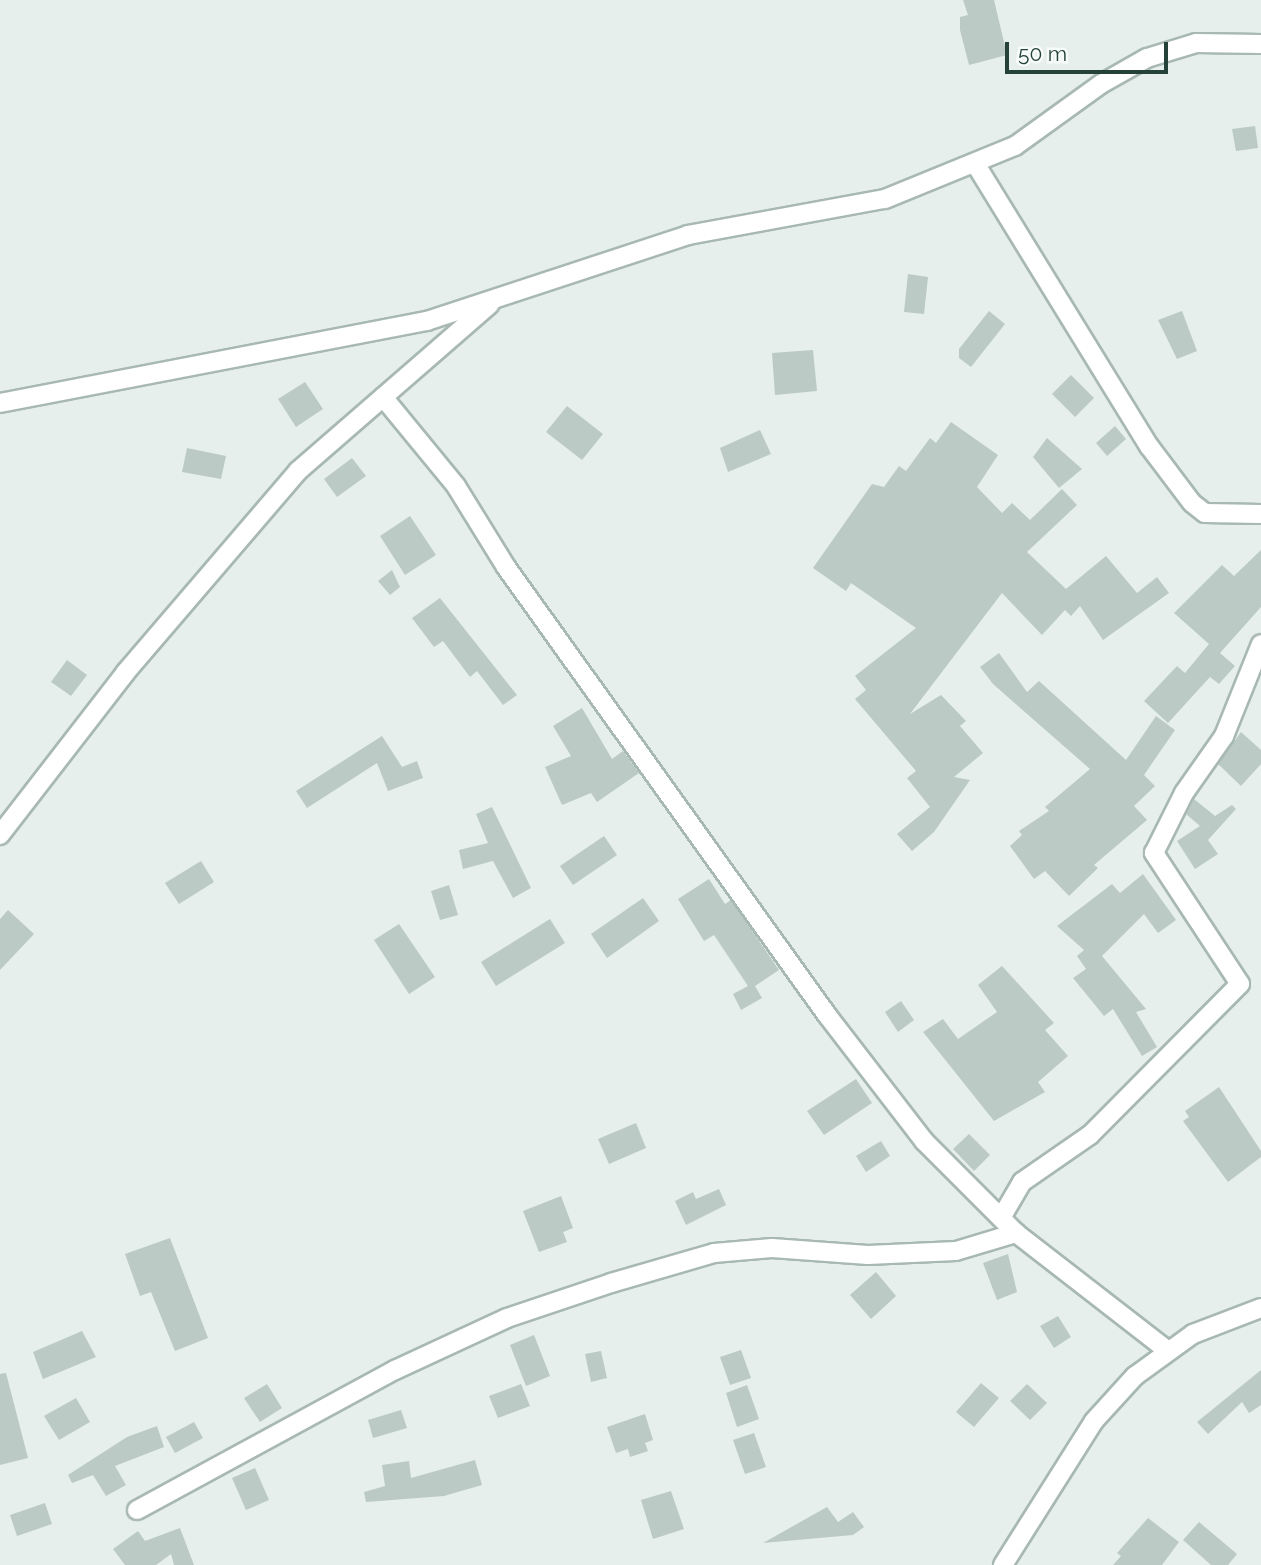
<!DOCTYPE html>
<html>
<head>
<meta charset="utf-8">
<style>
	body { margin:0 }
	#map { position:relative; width:1261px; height:1565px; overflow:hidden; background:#e6efeb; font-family:Raleway,sans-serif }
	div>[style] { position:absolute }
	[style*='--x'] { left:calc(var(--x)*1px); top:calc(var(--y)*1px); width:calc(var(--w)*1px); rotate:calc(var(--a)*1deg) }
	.building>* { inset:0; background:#bbcac4 }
	.roads { filter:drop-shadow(2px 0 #a8b8b2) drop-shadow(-2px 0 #a8b8b2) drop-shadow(0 2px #a8b8b2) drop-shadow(0 -2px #a8b8b2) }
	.street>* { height:18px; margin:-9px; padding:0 9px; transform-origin:9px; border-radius:9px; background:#fff }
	span { translate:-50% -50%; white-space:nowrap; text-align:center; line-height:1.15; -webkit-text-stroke:5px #f7fbf9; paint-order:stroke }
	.scale { position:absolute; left:1005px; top:42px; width:163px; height:32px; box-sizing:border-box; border:4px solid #24423a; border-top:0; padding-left:9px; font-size:21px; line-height:24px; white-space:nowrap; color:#24423a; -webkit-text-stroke:5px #f7fbf9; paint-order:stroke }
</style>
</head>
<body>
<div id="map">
	<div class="building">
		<i style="clip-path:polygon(963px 0,994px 0,1007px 55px,969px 65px,960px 30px,960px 17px,968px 15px)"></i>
		<i style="clip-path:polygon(1255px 126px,1258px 148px,1236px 151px,1232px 129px)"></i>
		<i style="clip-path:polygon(908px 274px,928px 277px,924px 314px,904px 312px)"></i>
		<i style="clip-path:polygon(989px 311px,1005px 324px,971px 367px,959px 358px,959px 349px)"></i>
		<i style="clip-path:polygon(1182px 311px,1197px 351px,1177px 359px,1158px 320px)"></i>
		<i style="clip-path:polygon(813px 350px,817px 391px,775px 395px,772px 353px)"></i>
		<i style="clip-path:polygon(1071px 375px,1094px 398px,1075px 417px,1052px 394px)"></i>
		<i style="clip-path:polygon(305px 382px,323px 409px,296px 427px,278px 399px)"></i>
		<i style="clip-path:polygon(567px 406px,603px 434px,582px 460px,546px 432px)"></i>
		<i style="clip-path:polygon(951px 422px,998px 455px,977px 487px,1002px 513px,1012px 503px,1030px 520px,1062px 489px,1077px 505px,1027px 552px,1066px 589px,1106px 556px,1137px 593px,1157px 577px,1169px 593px,1103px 640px,1080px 606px,1071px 616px,1065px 610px,1042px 635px,1002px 593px,910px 714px,941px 695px,966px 721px,960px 726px,983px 753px,954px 777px,970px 780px,934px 832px,912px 851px,897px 834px,930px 807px,907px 778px,916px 771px,855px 699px,866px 690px,855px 676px,916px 628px,851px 583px,846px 591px,813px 568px,872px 484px,884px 487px,899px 466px,906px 471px,930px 438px,936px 443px)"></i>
		<i style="clip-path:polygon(1115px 426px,1126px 439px,1107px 456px,1096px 443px)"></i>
		<i style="clip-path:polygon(760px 430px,771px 454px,728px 472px,720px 448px)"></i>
		<i style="clip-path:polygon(1047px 438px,1082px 469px,1059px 488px,1033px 457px)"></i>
		<i style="clip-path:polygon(187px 448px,226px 456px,221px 479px,182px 472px)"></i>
		<i style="clip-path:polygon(352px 458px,366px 476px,337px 497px,324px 479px)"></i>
		<i style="clip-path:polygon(410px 516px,436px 555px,405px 575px,380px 536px)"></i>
		<i style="clip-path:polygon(1261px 550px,1261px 607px,1220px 653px,1235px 666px,1219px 684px,1210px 677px,1168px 723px,1144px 701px,1177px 666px,1185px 673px,1209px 644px,1174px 613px,1222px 565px,1234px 576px)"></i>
		<i style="clip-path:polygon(392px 570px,400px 587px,390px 595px,378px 581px)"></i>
		<i style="clip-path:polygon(440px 598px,517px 695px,503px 705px,477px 671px,470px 677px,443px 641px,434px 647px,412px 618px)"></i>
		<i style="clip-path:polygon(999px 653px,1027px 692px,1039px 681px,1126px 760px,1156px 716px,1175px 730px,1144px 775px,1155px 786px,1134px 806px,1147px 820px,1094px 865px,1098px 868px,1069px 896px,1045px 871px,1034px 879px,1010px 846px,1022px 835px,1019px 831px,1049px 811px,1045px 807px,1090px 769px,993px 684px,980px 667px)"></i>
		<i style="clip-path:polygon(67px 660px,87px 675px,71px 696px,51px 682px)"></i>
		<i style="clip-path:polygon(582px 708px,612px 759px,623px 751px,639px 773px,597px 802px,591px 793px,562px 805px,545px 767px,571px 756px,553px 726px)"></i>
		<i style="clip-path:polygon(1241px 732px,1261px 750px,1261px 764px,1241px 786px,1218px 764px)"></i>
		<i style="clip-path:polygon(382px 736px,402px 767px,417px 761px,423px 778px,388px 791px,377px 763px,307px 808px,296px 791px)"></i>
		<i style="clip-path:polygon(1194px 799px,1215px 816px,1232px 805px,1236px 809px,1208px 840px,1218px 854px,1195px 869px,1177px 841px,1200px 826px,1186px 814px)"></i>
		<i style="clip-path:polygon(492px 807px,531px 888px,513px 898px,493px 861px,463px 869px,459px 850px,488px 843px,476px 814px)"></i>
		<i style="clip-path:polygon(604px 836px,617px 855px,573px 885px,560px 866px)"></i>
		<i style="clip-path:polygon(201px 861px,214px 882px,179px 904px,165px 883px)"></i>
		<i style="clip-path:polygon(1143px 874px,1176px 920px,1158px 933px,1144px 914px,1102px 956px,1146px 1009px,1136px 1012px,1157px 1047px,1142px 1056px,1113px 1009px,1104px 1016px,1073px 978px,1086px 969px,1077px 956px,1084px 950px,1057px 926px,1112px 884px,1120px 893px)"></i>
		<i style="clip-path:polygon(709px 879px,725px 904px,731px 900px,779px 970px,755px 986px,762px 998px,741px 1010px,733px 994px,748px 986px,714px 935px,704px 941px,678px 899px)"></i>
		<i style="clip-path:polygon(449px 885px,458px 915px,440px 920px,431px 891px)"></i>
		<i style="clip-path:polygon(643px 898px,659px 921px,607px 958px,591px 934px)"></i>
		<i style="clip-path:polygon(8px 910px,34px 934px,0 970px,0 919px)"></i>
		<i style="clip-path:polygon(550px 919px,565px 943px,496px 986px,481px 962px)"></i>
		<i style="clip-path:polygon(399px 924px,435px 977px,409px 994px,374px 940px)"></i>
		<i style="clip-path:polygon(1002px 966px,1054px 1023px,1045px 1030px,1068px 1056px,1038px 1082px,1045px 1092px,994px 1121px,923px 1032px,943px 1019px,958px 1039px,997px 1012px,978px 985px)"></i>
		<i style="clip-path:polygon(901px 1001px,914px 1020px,898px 1032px,885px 1012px)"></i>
		<i style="clip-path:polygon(856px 1079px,872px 1103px,824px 1135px,807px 1111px)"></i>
		<i style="clip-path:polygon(1219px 1087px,1261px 1151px,1261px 1157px,1228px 1182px,1183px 1121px,1189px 1117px,1185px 1111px)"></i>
		<i style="clip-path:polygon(636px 1123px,646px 1148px,609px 1164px,598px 1139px)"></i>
		<i style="clip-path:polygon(969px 1134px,990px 1155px,974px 1171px,953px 1149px)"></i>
		<i style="clip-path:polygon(881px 1141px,890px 1156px,866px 1172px,856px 1156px)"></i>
		<i style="clip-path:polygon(719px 1189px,726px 1205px,686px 1225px,675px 1201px,693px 1192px,696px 1199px)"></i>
		<i style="clip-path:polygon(561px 1196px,573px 1228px,563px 1232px,567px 1242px,539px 1252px,523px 1211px)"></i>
		<i style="clip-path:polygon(170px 1238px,208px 1338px,175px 1351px,151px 1292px,140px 1296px,125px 1254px)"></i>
		<i style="clip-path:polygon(1008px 1254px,1017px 1292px,997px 1300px,983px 1263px)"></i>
		<i style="clip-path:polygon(876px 1272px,896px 1296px,871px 1319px,850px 1295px)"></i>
		<i style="clip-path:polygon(1058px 1316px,1071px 1337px,1054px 1348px,1040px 1326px)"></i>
		<i style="clip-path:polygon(82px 1331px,96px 1357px,43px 1379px,33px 1352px)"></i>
		<i style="clip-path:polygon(534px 1335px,550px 1376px,526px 1386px,510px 1345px)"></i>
		<i style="clip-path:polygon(741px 1350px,751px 1378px,730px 1385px,720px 1357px)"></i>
		<i style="clip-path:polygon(601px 1351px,607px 1378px,591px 1382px,585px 1354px)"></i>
		<i style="clip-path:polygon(1261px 1370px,1261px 1405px,1249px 1413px,1242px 1402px,1208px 1434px,1197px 1422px)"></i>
		<i style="clip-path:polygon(6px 1373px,28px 1458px,0 1465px,0 1374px)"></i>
		<i style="clip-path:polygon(981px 1383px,999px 1398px,974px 1427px,956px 1412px)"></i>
		<i style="clip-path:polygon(267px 1384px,282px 1408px,260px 1422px,244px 1398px)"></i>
		<i style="clip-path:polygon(521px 1384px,530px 1406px,498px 1418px,489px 1396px)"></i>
		<i style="clip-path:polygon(1027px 1384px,1047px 1403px,1030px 1420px,1010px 1401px)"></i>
		<i style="clip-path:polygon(747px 1385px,759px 1419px,737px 1427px,726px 1393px)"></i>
		<i style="clip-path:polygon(76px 1398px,90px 1422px,59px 1440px,44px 1416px)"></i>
		<i style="clip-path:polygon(401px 1410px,407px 1428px,373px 1438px,368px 1420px)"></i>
		<i style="clip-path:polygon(645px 1414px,653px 1440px,645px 1443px,648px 1451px,630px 1457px,628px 1449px,616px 1453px,607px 1427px)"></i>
		<i style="clip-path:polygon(194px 1422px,203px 1438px,175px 1453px,166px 1437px)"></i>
		<i style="clip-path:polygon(157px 1426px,164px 1447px,115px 1466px,126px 1485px,106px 1496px,93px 1475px,72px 1483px,68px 1475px,127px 1437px)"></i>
		<i style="clip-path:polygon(754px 1433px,766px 1467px,745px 1474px,733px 1440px)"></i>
		<i style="clip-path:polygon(475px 1460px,482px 1485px,444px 1496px,366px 1502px,364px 1492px,385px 1486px,382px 1465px,409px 1461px,411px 1478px)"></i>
		<i style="clip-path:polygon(255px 1468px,269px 1500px,246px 1510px,232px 1478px)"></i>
		<i style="clip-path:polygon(671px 1491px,684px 1529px,653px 1539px,641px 1500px)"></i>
		<i style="clip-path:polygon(45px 1503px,52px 1524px,17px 1536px,10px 1515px)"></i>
		<i style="clip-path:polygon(827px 1507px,838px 1522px,853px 1512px,864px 1527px,853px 1535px,763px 1543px)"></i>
		<i style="clip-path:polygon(1148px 1518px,1179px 1542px,1162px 1565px,1113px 1565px,1121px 1556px,1117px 1553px)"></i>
		<i style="clip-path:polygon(1199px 1522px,1237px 1554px,1228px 1565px,1211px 1565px,1183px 1540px)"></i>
		<i style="clip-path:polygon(180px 1528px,194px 1565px,174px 1565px,171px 1554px,156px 1565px,125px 1565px,113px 1549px,138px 1531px,145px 1541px)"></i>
	</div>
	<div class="roads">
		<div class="street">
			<i style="--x:976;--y:165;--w:330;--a:58.4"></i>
			<i style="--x:1149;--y:446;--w:71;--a:53"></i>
			<i style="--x:1192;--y:503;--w:16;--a:38"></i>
			<i style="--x:1205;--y:513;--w:56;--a:1"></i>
			<i style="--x:383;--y:397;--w:115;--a:50.6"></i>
			<i style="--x:456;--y:486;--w:95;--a:58.3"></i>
			<i style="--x:506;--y:567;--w:551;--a:54.38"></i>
			<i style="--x:827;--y:1015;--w:159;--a:52.4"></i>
			<i style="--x:924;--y:1141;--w:130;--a:45"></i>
			<i style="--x:1016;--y:1233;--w:192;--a:37.8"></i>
			<i style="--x:0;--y:403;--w:435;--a:-10.9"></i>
			<i style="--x:427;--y:321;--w:275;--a:-18.2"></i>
			<i style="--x:688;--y:235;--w:200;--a:-10.4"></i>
			<i style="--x:885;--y:199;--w:140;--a:-22.2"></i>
			<i style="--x:1015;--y:146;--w:106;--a:-35.8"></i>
			<i style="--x:1101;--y:84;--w:53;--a:-29.5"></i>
			<i style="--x:1147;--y:58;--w:51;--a:-17"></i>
			<i style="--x:1196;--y:43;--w:65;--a:0.9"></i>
			<i style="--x:0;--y:835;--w:205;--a:-52.3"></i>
			<i style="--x:125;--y:673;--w:266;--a:-49.4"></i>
			<i style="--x:298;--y:471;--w:254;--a:-41"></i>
			<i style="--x:1001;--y:1218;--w:42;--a:-59.7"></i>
			<i style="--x:1022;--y:1182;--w:83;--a:-34.7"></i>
			<i style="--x:1090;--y:1135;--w:213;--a:-45.2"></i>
			<i style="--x:1240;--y:984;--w:157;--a:-123.3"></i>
			<i style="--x:1154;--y:853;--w:67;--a:-63.4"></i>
			<i style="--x:1184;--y:793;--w:70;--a:-54.9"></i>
			<i style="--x:1224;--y:736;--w:99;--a:-68.1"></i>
			<i style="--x:137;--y:1510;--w:294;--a:-28.5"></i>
			<i style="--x:395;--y:1370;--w:123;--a:-24.9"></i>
			<i style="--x:507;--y:1318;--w:110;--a:-18.6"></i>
			<i style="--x:611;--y:1283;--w:107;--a:-16.2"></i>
			<i style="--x:714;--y:1253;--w:58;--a:-4.9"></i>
			<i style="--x:772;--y:1248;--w:96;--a:4.2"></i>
			<i style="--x:868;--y:1255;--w:88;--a:-2.6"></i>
			<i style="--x:956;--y:1251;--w:63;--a:-16.7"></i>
			<i style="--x:1003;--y:1565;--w:170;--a:-57.7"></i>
			<i style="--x:1094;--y:1421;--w:61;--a:-47.7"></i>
			<i style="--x:1135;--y:1376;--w:72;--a:-35.9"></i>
			<i style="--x:1193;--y:1334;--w:73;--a:-20.9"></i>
		</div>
	</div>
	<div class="scale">50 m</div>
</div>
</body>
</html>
